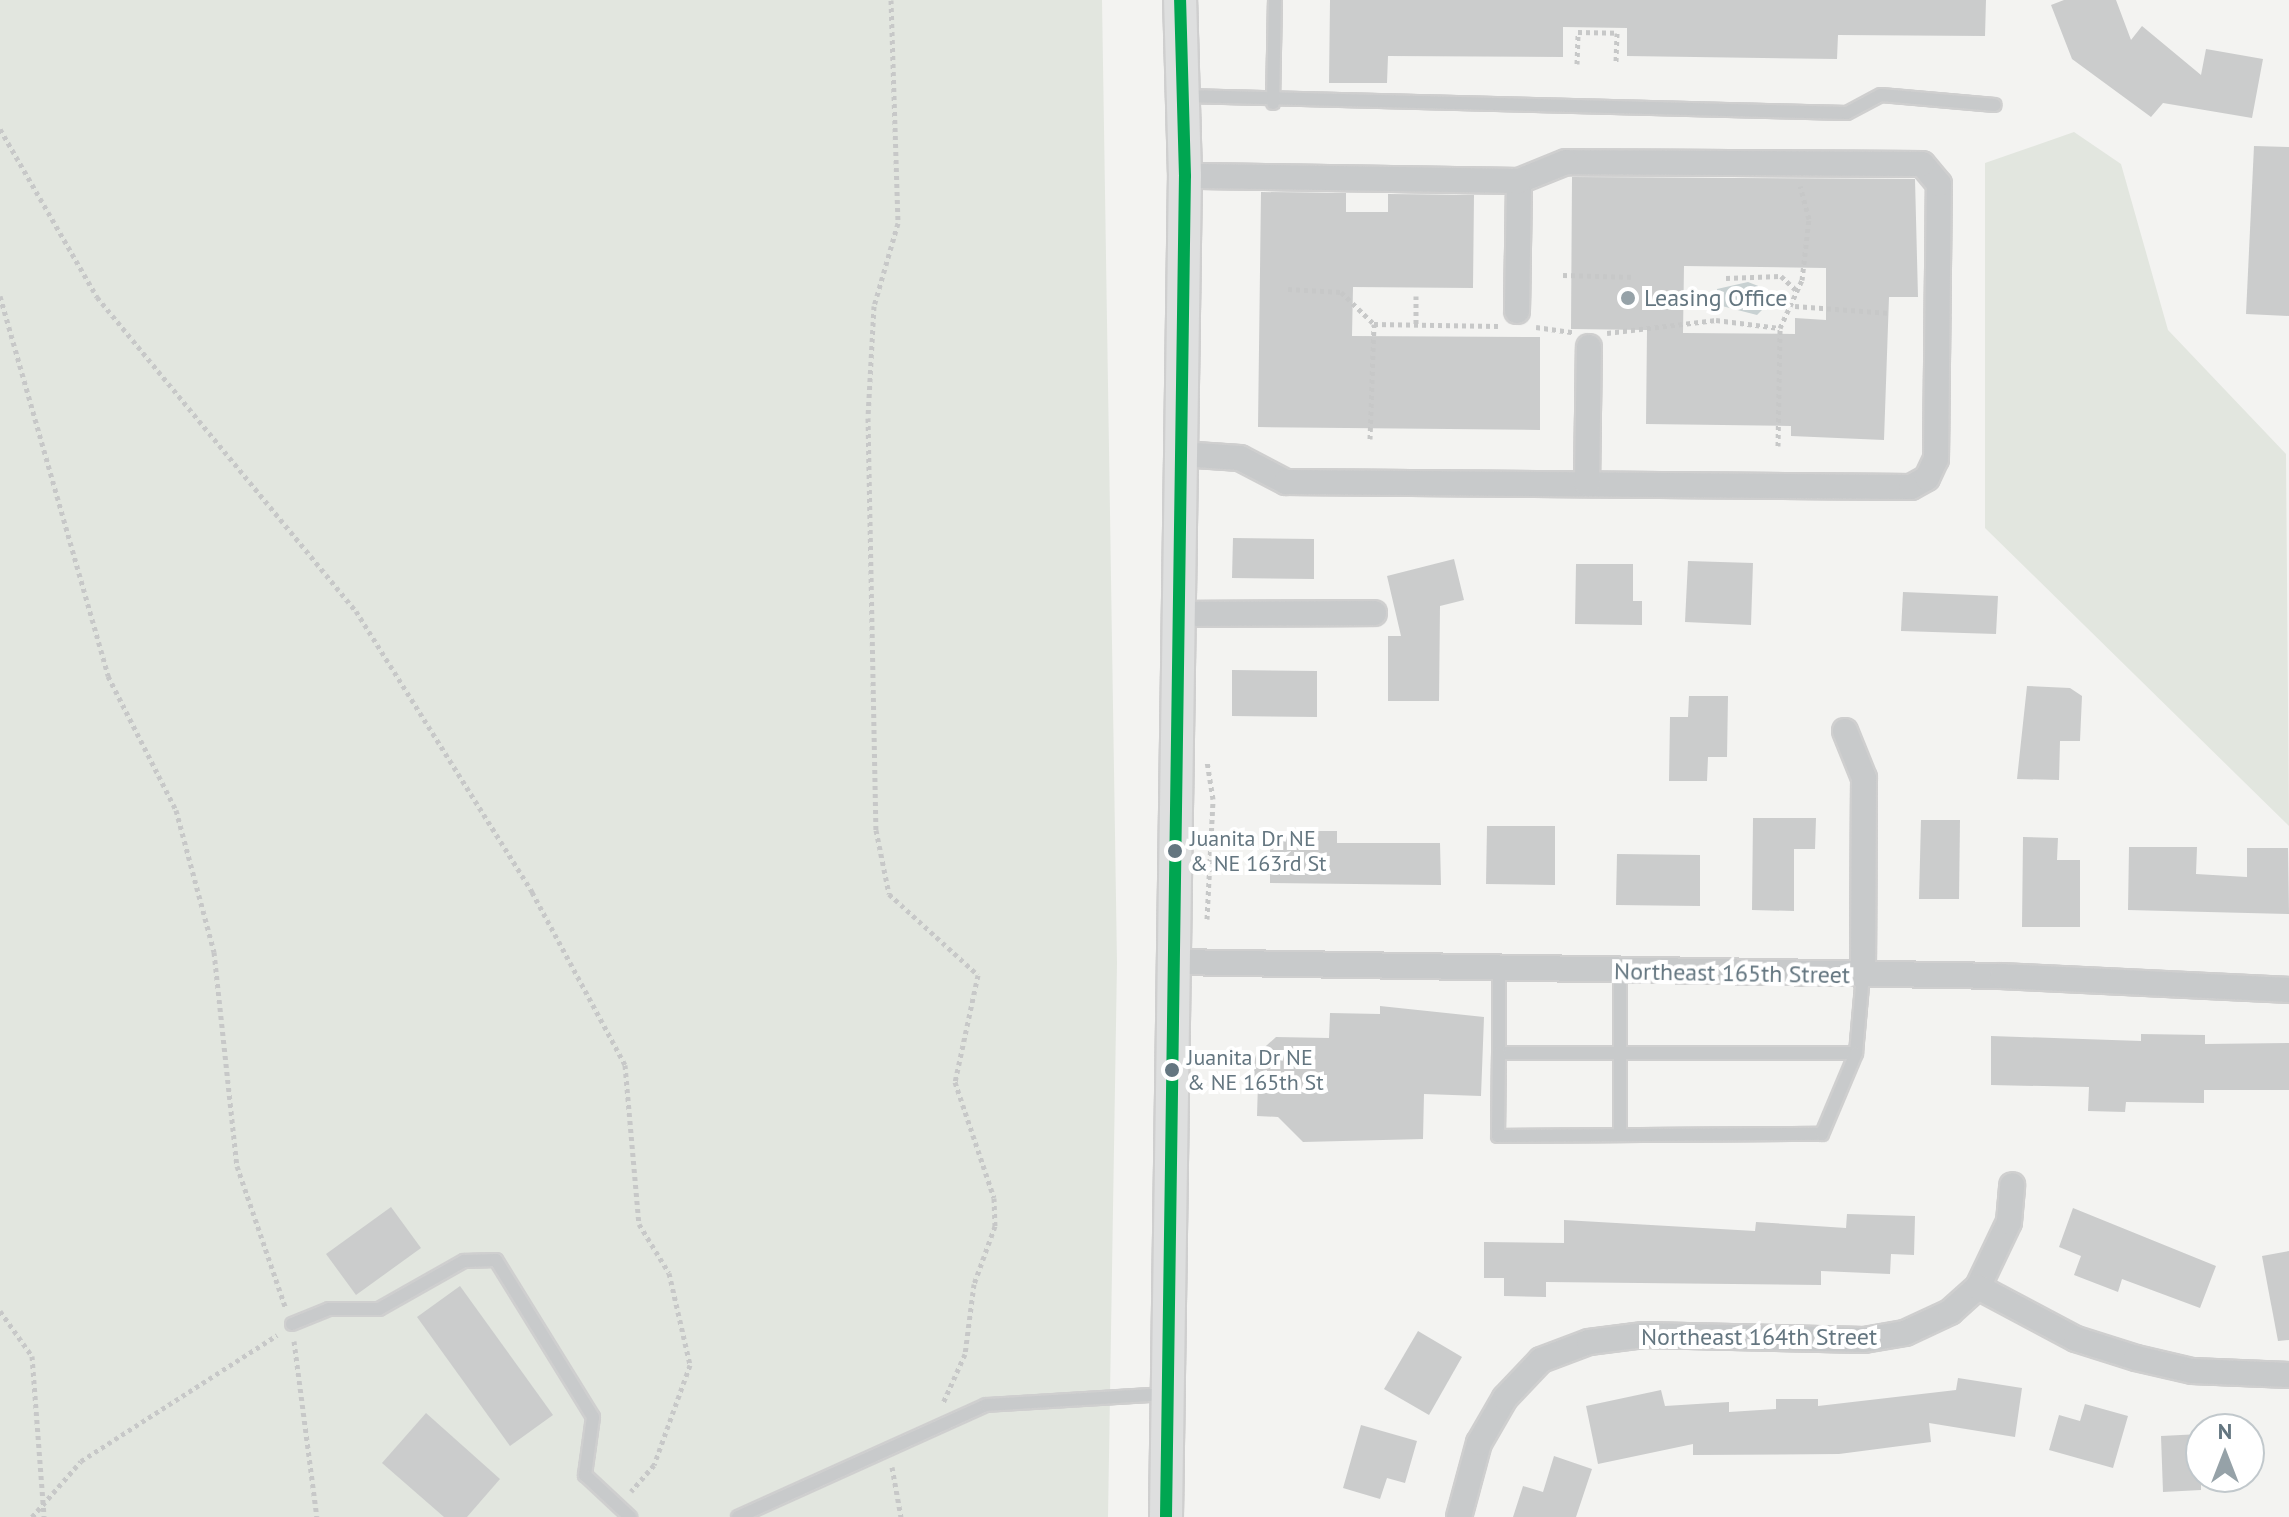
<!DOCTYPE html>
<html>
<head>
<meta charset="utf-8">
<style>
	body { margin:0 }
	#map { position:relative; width:2289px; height:1517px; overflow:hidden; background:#f3f3f1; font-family:"PT Sans",sans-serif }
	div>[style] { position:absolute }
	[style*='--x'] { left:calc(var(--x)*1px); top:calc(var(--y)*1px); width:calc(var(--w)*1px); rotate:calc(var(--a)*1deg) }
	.green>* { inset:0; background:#e2e6df }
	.water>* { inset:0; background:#c8d1d2 }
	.building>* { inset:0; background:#cbcccc }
	.path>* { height:5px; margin-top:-2.5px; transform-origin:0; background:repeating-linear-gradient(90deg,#c7c8c8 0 4px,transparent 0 8px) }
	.roads { filter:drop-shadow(2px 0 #cfcfcf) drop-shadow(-2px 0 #cfcfcf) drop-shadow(0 2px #cfcfcf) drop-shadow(0 -2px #cfcfcf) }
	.service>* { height:12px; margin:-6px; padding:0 6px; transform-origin:6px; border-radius:6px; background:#c8cacb }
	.minor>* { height:24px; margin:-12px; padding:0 12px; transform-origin:12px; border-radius:12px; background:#c8cacb }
	.secondary>* { height:32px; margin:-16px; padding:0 16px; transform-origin:16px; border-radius:16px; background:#dedfdf }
	.bus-1>* { height:12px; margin:-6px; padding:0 6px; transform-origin:6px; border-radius:6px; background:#00a651 }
	.dots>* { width:22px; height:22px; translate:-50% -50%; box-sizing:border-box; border:4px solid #fff; border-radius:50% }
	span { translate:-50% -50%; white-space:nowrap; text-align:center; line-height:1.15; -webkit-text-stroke:8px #fff; paint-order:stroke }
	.bus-label { font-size:22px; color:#647680 }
	.left { translate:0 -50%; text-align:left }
	.poi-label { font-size:24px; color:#647680 }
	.street-label { font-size:24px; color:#647680 }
	.north { position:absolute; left:2185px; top:1413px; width:80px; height:80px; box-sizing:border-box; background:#fff; border:2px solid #c1c8cc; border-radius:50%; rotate:0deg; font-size:22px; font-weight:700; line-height:32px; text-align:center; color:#647680 }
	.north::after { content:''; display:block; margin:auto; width:28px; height:36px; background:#96a2a8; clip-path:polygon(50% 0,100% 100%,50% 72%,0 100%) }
</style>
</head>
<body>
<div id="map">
	<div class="green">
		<i style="clip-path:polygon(0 0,1102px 0,1117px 963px,1108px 1517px,0 1517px)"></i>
		<i style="clip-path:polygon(2074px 132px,2121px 164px,2168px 330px,2286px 454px,2289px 826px,1985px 528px,1985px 163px)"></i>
	</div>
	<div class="water">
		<i style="clip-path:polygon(1748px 282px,1766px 289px,1766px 306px,1757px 315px,1718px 305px,1717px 289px)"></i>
	</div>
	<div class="building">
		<i style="clip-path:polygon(1330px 0,1986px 0,1985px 36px,1838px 35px,1837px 59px,1627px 56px,1627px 28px,1563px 27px,1563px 57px,1388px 56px,1387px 83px,1329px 83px)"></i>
		<i style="clip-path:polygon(2064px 0,2116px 0,2131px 40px,2142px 26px,2201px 75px,2206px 49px,2263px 59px,2252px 118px,2163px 103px,2151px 117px,2072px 59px,2051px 5px)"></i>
		<i style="clip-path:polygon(2254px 146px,2289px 147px,2289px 316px,2246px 314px)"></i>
		<i style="clip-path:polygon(evenodd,1572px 177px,1915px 179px,1918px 297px,1889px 297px,1884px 440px,1791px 436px,1791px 426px,1646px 424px,1647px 330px,1571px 329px,1572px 177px,1684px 266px,1826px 268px,1826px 320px,1795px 318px,1795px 334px,1683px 333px,1684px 266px)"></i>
		<i style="clip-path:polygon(1261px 192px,1346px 193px,1346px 212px,1388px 212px,1388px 194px,1474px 195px,1473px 288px,1353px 287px,1352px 336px,1540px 337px,1540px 430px,1258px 427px)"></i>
		<i style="clip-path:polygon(1233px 538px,1314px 539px,1314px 579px,1232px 578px)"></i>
		<i style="clip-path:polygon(1454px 559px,1464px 600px,1440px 606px,1439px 701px,1388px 701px,1388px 636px,1401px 636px,1387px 576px)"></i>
		<i style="clip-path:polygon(1688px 561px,1753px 563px,1751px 625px,1685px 622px)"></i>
		<i style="clip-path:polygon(1576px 564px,1633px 564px,1633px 601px,1642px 601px,1642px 625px,1575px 624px)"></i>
		<i style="clip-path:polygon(1903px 592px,1998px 596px,1996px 634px,1901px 631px)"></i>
		<i style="clip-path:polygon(1232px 670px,1317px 671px,1317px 717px,1232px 716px)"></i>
		<i style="clip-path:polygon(2027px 686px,2070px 688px,2082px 696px,2080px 741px,2060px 741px,2059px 780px,2017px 779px)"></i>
		<i style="clip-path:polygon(1689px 696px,1728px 696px,1727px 757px,1708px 757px,1707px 781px,1669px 781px,1670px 717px,1688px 717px)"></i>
		<i style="clip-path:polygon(1753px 818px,1816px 818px,1815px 849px,1794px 849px,1794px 911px,1752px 910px)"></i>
		<i style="clip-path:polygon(1921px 820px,1960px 820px,1959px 899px,1919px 899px)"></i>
		<i style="clip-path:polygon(1487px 826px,1555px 826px,1555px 885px,1486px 884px)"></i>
		<i style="clip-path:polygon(1270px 831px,1337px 831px,1337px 843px,1440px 843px,1441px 885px,1270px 883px)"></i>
		<i style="clip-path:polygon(2023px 837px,2058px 838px,2057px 860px,2080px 860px,2080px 927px,2022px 927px)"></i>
		<i style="clip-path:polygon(2129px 847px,2197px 847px,2196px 874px,2247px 877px,2247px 848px,2288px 848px,2289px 914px,2128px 910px)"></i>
		<i style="clip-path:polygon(1617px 854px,1700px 855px,1700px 906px,1616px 905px)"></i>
		<i style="clip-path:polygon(1380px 1006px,1484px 1017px,1481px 1096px,1424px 1094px,1423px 1139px,1303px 1142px,1278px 1117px,1257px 1116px,1258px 1083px,1249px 1081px,1256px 1055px,1276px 1037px,1329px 1038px,1330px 1013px,1380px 1014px)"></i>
		<i style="clip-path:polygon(2141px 1034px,2205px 1035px,2205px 1044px,2289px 1043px,2289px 1090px,2204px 1090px,2204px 1103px,2126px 1102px,2125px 1112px,2088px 1111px,2089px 1087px,1991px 1085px,1991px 1036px,2141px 1041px)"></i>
		<i style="clip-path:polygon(391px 1207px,421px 1248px,356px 1295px,326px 1254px)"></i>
		<i style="clip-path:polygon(2073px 1208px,2216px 1266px,2200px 1308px,2122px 1279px,2118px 1292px,2074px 1275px,2081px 1256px,2059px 1247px)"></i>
		<i style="clip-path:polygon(1847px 1214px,1915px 1216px,1914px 1255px,1891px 1254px,1890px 1274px,1821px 1271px,1821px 1285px,1546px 1282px,1546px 1297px,1504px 1296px,1504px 1278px,1484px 1278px,1484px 1242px,1564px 1243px,1564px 1220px,1755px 1231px,1756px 1222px,1846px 1228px)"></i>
		<i style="clip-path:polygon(2289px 1251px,2289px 1340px,2278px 1341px,2262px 1256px)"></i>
		<i style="clip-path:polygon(460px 1286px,553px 1415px,510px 1446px,417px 1317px)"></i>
		<i style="clip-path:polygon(1418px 1331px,1462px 1357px,1429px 1415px,1384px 1389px)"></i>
		<i style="clip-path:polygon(1958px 1378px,2022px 1388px,2015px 1437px,1929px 1423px,1931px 1442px,1839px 1454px,1693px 1455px,1693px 1444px,1598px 1464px,1586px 1406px,1661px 1390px,1665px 1406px,1729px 1402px,1729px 1412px,1776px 1409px,1776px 1399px,1818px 1399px,1818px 1406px,1956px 1390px)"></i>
		<i style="clip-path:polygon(2085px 1404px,2128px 1416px,2113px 1468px,2049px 1450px,2059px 1415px,2080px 1421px)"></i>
		<i style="clip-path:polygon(426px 1413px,500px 1479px,467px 1517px,444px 1517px,382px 1463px)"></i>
		<i style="clip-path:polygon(1361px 1425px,1417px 1441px,1405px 1483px,1387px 1478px,1380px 1499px,1343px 1488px)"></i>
		<i style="clip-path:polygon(2201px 1434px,2201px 1490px,2163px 1492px,2161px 1436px)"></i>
		<i style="clip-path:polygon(1554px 1456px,1592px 1469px,1576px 1517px,1513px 1517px,1523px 1486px,1543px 1492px)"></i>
	</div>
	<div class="path">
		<i style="--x:891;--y:0;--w:223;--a:88.2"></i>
		<i style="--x:898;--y:223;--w:86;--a:106.1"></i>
		<i style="--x:874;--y:306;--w:112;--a:93.1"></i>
		<i style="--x:868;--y:418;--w:412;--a:88.9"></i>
		<i style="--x:876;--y:830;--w:65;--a:78.5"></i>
		<i style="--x:889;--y:894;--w:120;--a:42.3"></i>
		<i style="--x:978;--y:975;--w:109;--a:102.1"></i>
		<i style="--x:955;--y:1082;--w:122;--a:71.4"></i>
		<i style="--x:994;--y:1198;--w:28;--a:88"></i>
		<i style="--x:995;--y:1226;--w:62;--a:109.9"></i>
		<i style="--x:974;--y:1284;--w:71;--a:97.3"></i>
		<i style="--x:965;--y:1354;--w:54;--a:114.2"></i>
		<i style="--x:1577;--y:64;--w:32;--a:-88"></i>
		<i style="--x:1578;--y:32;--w:39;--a:1"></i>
		<i style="--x:1617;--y:33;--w:31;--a:92"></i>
		<i style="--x:0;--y:129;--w:194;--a:60"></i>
		<i style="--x:97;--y:297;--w:407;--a:50.5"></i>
		<i style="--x:356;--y:611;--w:332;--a:57.9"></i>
		<i style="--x:532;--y:892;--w:196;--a:61.7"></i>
		<i style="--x:625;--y:1065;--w:160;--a:85"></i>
		<i style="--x:639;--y:1224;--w:57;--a:58.5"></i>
		<i style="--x:669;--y:1273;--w:94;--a:77.1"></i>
		<i style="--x:690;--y:1365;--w:106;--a:109.8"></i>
		<i style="--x:654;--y:1465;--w:35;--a:131"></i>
		<i style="--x:1563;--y:275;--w:72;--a:1.6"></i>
		<i style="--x:1726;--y:278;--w:55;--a:-2.1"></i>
		<i style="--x:1781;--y:276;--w:21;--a:43"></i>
		<i style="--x:1288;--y:289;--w:53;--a:3.2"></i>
		<i style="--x:1341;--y:292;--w:46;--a:44.1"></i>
		<i style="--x:0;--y:296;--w:395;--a:74.1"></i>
		<i style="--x:108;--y:676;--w:150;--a:63.1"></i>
		<i style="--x:176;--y:810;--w:147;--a:75"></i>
		<i style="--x:214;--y:952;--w:215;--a:83.9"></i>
		<i style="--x:237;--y:1166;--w:151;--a:71.1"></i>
		<i style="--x:1416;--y:296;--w:29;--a:90"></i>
		<i style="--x:1795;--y:306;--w:95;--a:4.2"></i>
		<i style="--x:1536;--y:327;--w:37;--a:8"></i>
		<i style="--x:1607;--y:333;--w:110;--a:-6.8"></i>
		<i style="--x:1716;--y:320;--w:64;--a:7.1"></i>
		<i style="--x:1780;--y:328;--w:53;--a:-65.4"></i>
		<i style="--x:1802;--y:280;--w:61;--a:-83.5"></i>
		<i style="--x:1809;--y:219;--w:34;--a:-105"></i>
		<i style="--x:1370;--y:439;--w:115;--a:-88"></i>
		<i style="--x:1374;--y:324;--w:124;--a:0.9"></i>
		<i style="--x:1778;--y:446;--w:118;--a:-89"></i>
		<i style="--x:1207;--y:919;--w:120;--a:-87.1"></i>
		<i style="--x:1213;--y:799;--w:37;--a:-99"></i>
		<i style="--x:0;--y:1311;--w:55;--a:54.6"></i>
		<i style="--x:32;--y:1356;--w:161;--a:85.7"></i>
		<i style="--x:294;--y:1341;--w:177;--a:82.6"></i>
		<i style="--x:892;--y:1467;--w:51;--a:79.8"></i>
		<i style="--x:32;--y:1517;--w:74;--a:-48.8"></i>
		<i style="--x:81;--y:1461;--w:233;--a:-32.7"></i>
	</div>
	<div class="roads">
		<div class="service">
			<i style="--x:1185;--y:96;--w:662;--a:1.47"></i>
			<i style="--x:1847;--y:113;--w:38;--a:-28"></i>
			<i style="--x:1881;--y:95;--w:114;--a:5"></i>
			<i style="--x:1273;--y:103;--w:103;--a:-88.9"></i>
			<i style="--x:1499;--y:970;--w:83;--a:90"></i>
			<i style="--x:1499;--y:1053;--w:357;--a:0"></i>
			<i style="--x:1856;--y:1053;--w:79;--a:-84.9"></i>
			<i style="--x:1620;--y:972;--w:163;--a:90"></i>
			<i style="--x:1499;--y:1053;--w:83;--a:90.7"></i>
			<i style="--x:1498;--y:1136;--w:324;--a:-0.4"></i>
			<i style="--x:1822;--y:1134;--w:88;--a:-67.2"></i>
			<i style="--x:292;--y:1324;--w:40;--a:-22"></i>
			<i style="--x:329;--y:1309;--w:50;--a:0"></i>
			<i style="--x:379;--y:1309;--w:98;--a:-29.5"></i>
			<i style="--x:464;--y:1261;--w:32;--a:-2"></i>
			<i style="--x:496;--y:1260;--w:185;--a:58.3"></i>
			<i style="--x:593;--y:1417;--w:59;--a:97.9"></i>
			<i style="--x:585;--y:1475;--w:62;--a:43"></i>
			<i style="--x:738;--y:1517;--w:272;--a:-24.3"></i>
			<i style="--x:986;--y:1405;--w:179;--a:-3.5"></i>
		</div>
		<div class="minor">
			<i style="--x:1517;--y:311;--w:130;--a:-89.1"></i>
			<i style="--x:1181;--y:454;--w:59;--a:3.9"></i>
			<i style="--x:1240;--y:458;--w:52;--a:27.6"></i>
			<i style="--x:1286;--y:482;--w:625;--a:0.46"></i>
			<i style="--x:1911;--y:487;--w:18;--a:-29"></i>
			<i style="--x:1927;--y:478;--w:21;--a:-65"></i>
			<i style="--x:1936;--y:459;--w:275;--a:-89.4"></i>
			<i style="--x:1939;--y:184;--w:26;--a:-130"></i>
			<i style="--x:1922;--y:164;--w:356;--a:-179.7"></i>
			<i style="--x:1566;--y:162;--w:51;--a:158"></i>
			<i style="--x:1519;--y:181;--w:334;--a:-179.1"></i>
			<i style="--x:1587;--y:484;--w:137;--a:-89.2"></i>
			<i style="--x:1179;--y:614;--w:195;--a:-0.3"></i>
			<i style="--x:1845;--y:731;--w:51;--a:68"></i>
			<i style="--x:1864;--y:778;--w:196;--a:90.3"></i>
			<i style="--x:1175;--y:962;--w:827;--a:0.97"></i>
			<i style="--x:2002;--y:976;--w:287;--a:2.8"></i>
			<i style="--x:1978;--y:1287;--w:72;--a:-64.5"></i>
			<i style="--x:2009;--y:1222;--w:37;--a:-85"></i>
			<i style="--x:1459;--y:1517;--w:77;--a:-74.9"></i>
			<i style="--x:1479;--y:1443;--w:52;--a:-60"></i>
			<i style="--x:1505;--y:1398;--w:52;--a:-46.5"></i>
			<i style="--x:1541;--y:1360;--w:51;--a:-20.6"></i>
			<i style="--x:1589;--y:1342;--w:55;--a:-7.3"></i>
			<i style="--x:1644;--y:1335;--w:220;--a:1.3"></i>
			<i style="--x:1864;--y:1340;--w:42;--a:-9.7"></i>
			<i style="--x:1905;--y:1333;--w:50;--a:-25"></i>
			<i style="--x:1950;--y:1312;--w:38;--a:-42"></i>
			<i style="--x:1978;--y:1287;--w:111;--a:28"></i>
			<i style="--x:2076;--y:1339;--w:63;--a:17.6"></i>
			<i style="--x:2136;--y:1358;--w:57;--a:13.1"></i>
			<i style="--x:2192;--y:1371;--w:97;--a:2.4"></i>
		</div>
		<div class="secondary">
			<i style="--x:1166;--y:1517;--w:1341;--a:-89.19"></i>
			<i style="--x:1185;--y:176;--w:176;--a:-91.6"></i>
		</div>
	</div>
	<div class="bus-1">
		<i style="--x:1166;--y:1517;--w:1341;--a:-89.19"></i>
		<i style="--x:1185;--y:176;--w:176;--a:-91.6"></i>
	</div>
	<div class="dots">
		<i style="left:1628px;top:298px;background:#96a2a8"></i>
		<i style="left:1175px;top:851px;background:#647680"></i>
		<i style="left:1172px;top:1070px;background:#647680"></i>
	</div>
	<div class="bus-label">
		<span class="left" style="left:1190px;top:851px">Juanita Dr NE<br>&amp; NE 163rd St</span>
		<span class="left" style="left:1187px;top:1070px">Juanita Dr NE<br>&amp; NE 165th St</span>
	</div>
	<div class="poi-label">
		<span class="left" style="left:1644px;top:298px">Leasing Office</span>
	</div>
	<div class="street-label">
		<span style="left:1732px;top:973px;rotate:1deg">Northeast 165th Street</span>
		<span style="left:1759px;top:1337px">Northeast 164th Street</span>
	</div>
	<div class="north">N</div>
</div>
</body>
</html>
